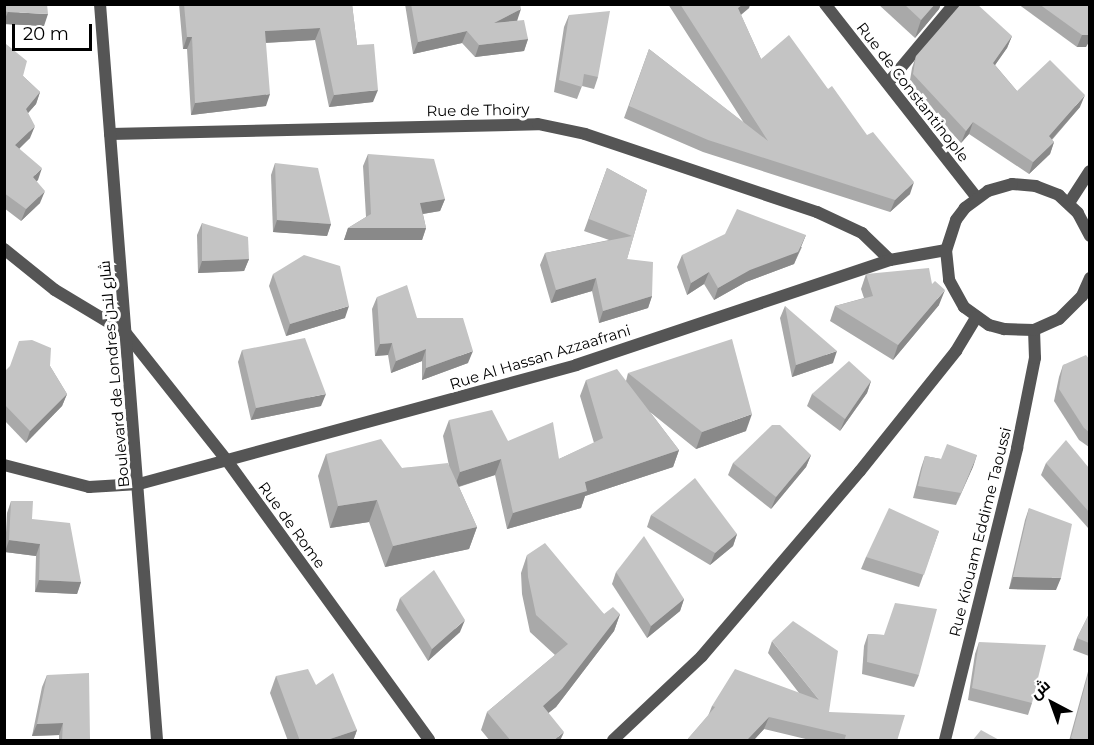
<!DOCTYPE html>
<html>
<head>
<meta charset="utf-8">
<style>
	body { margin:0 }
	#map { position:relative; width:1094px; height:745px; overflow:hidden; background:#fff; font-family:Montserrat,Cairo,sans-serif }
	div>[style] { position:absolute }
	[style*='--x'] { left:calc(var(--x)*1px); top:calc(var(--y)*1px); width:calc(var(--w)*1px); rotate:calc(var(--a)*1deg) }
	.minor>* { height:12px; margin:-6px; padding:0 6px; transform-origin:6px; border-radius:6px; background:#555 }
	.tertiary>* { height:12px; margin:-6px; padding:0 6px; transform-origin:6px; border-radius:6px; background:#555 }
	.wall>* { inset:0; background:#a9a9a9 }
	.shaded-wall>* { inset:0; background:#898989 }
	.building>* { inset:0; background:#c4c4c4 }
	span { translate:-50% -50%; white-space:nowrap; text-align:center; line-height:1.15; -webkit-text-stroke:6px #fff; paint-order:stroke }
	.street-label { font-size:15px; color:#000 }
	.frame { position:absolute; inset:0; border:6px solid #000; pointer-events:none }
	.north { position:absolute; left:1022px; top:673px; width:60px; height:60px; -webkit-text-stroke:4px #fff; paint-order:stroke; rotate:319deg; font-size:16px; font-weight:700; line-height:24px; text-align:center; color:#000 }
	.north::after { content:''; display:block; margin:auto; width:21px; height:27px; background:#000; clip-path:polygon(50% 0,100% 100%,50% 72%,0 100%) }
	.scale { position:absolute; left:12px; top:24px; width:80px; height:27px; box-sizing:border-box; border:3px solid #000; border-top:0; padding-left:8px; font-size:18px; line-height:21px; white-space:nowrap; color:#000; -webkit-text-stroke:4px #fff; paint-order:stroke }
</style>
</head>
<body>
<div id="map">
	<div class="minor">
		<i style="--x:825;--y:4;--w:246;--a:51.9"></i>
		<i style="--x:888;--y:83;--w:103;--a:-50.1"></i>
		<i style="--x:110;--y:134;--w:428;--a:-1.3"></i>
		<i style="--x:538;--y:124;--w:48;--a:12"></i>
		<i style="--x:585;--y:134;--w:245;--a:18.6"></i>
		<i style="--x:817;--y:212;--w:50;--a:25"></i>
		<i style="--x:862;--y:233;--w:39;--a:44"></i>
		<i style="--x:4;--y:249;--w:65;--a:38.8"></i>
		<i style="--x:55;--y:290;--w:82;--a:31"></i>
		<i style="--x:125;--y:332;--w:166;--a:51.6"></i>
		<i style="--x:228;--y:462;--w:343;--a:54.1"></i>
		<i style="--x:4;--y:465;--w:88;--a:14.5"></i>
		<i style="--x:89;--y:487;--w:50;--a:-3.4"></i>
		<i style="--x:139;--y:484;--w:453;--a:-15.2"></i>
		<i style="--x:576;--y:365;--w:331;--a:-18.5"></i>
		<i style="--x:890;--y:260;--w:57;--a:-10.1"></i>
		<i style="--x:945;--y:740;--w:301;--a:-76.1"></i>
		<i style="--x:1017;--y:448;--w:92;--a:-78.7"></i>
		<i style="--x:1035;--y:358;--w:28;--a:-92"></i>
	</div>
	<div class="tertiary">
		<i style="--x:100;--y:4;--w:738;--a:85.57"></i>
		<i style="--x:1069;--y:203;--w:38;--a:-57"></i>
		<i style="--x:1090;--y:236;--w:26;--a:-118"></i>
		<i style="--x:1078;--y:213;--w:26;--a:-137"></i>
		<i style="--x:1059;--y:195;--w:25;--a:-159"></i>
		<i style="--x:1036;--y:186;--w:24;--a:-175"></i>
		<i style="--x:1012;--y:184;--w:25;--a:164"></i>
		<i style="--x:988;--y:191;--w:29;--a:144"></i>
		<i style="--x:965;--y:208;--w:15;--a:127"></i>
		<i style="--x:956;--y:220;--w:32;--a:108"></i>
		<i style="--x:946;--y:250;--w:30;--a:84"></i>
		<i style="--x:949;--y:280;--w:31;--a:61"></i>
		<i style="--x:964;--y:307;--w:31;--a:36"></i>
		<i style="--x:989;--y:325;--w:16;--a:15"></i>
		<i style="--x:1004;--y:329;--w:30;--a:2"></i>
		<i style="--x:1034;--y:330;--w:27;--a:-24"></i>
		<i style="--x:1059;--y:319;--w:33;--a:-45"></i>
		<i style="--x:1082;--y:296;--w:20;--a:-66"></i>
		<i style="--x:613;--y:740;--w:122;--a:-43.3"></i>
		<i style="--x:702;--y:656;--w:243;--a:-49.5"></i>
		<i style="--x:860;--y:471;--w:154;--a:-51.3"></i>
		<i style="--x:956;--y:351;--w:39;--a:-59"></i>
	</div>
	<div class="wall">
		<i style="clip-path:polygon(4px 4px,44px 26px,4px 24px)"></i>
		<i style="clip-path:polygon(179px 4px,352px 4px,357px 45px,373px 102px,329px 107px,315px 40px,266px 43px,266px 106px,191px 115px,187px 49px,183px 49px)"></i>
		<i style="clip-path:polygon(405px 4px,520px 4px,517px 20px,528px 39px,524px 51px,475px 57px,462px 43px,413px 54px)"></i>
		<i style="clip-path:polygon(668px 4px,750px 4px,749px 8px,741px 15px,761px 59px,828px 89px,910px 194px,890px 212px,703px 152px,624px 118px,649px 49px,744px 123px)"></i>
		<i style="clip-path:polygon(878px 4px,941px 4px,939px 9px,915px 38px)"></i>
		<i style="clip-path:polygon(1018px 4px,1089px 4px,1086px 47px,1077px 47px)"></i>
		<i style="clip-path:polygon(569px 15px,598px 77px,594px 89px,582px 86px,577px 99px,554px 92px,564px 27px)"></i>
		<i style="clip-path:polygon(1012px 36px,1007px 48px,995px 65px,1017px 91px,1080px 107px,1052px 140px,1054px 142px,1050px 154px,1029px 174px,969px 134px,961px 143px,909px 86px,912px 68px,916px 56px)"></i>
		<i style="clip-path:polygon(4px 44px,23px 76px,40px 92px,36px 104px,28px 113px,30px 138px,19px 148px,38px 180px,36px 181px,40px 203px,21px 221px,4px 208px)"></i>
		<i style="clip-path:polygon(368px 154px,445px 199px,440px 211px,423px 214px,426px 228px,422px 240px,344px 240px,348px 228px,366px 217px,363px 166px)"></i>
		<i style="clip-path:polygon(275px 163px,331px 224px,327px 236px,273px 232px,271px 175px)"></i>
		<i style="clip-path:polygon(607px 168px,647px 190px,627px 259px,652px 296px,648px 308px,599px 323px,592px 291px,551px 303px,540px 265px,545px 253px,609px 240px,584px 231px)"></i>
		<i style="clip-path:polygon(202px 223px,249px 259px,244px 271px,198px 273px,197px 235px)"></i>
		<i style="clip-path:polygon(802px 247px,794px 264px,746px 282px,714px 300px,704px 284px,687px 295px,677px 267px,682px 255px)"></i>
		<i style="clip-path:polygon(273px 274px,345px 318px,286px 336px,269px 286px)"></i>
		<i style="clip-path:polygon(866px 274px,932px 284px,939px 305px,893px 360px,830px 321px,835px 306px,864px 298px,861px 289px)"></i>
		<i style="clip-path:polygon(377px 297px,417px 318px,468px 363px,422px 380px,422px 361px,391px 373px,388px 355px,375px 356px,372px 309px)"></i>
		<i style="clip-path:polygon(785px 306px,833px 363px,792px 377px,780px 318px)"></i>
		<i style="clip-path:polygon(242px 350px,321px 406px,251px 420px,238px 362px)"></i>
		<i style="clip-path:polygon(1089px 359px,1089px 447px,1079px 440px,1054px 401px,1059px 377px,1063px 365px)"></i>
		<i style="clip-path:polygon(50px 366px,67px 394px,62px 406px,26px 443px,4px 420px,4px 372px)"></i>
		<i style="clip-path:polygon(628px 373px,746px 431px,696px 449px,650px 412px,679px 450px,673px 467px,585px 496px,581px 508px,507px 529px,495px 475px,459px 487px,477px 527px,469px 549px,385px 567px,369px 522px,330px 528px,318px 476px,326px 454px,402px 468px,449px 466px,443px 436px,449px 420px,559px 459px,594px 443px,580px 396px,586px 380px,626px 381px)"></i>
		<i style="clip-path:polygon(871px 381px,867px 393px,840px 431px,807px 406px,812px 394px)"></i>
		<i style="clip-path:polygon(811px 455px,806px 467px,771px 509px,728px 475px,733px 463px)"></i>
		<i style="clip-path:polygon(977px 455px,956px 505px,913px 498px,921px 468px,925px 456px,941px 459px)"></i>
		<i style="clip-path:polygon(1046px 463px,1089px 468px,1089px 529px,1041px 475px)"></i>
		<i style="clip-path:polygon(11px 501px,81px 582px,77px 594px,35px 592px,36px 556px,5px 552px,7px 513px)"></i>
		<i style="clip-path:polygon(1029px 508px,1056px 590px,1009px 589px,1025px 520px)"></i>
		<i style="clip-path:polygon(651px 515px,737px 534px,733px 546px,710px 565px,647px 527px)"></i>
		<i style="clip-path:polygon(939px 531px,919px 587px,861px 569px,866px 557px)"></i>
		<i style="clip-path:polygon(527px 555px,604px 614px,620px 614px,614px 631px,556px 707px,548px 713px,560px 741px,490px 741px,481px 730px,487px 712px,555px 655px,530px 632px,522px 594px,521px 573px)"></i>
		<i style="clip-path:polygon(616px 572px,684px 599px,680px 611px,647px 638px,612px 584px)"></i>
		<i style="clip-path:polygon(400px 598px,460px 632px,428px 661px,396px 610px)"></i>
		<i style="clip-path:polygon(1089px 614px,1089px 656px,1073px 650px,1077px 638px)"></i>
		<i style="clip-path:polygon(868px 634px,884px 635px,919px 675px,914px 687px,862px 674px,864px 646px)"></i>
		<i style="clip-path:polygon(772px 641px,829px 712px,897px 741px,814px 741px,764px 729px,753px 741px,686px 741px,708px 716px,712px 706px,799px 693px,768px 653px)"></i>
		<i style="clip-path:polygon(979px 642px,1032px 703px,1028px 715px,968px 700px,975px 654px)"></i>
		<i style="clip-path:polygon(1089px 668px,1089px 741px,1069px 741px)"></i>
		<i style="clip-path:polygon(47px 675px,90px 739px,89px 741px,59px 741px,59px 735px,32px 736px,42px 687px)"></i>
		<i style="clip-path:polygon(276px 676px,316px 685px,357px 730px,353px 741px,288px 741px,270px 693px)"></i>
	</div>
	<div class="shaded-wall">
		<i style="clip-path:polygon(743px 4px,750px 4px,749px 8px,734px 20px,738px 8px)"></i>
		<i style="clip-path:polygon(935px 4px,941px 4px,939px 9px,915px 38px,921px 20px)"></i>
		<i style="clip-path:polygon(521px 9px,517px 21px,494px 23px)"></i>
		<i style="clip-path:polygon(8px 12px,48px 14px,44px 26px,4px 24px,4px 21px)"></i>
		<i style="clip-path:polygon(320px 28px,315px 40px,261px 43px,265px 31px)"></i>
		<i style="clip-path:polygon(467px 31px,462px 43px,413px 54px,418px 42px)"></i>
		<i style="clip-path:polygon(1082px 35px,1089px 35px,1089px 42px,1086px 47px,1077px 47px)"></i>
		<i style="clip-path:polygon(1012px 36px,1007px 48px,988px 75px,993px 63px)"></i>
		<i style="clip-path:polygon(187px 37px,192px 37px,187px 49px,183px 49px)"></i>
		<i style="clip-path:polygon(528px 39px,524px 51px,475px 57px,479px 45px)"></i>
		<i style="clip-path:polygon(378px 90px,373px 102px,329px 107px,334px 95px)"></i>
		<i style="clip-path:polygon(40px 92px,36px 104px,21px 121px,26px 109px)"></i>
		<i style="clip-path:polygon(270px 94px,266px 106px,191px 115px,195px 103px)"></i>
		<i style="clip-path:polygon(1085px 95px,1080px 107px,1044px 148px,1049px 136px)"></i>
		<i style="clip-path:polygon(973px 122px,969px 134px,961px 143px,966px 131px)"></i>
		<i style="clip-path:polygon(35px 126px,30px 138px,11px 157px,15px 145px)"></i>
		<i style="clip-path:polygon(1054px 142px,1050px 154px,1029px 174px,1033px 162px)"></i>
		<i style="clip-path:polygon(42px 168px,38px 180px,28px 189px,33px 177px)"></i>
		<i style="clip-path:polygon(914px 182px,910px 194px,890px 212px,895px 200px)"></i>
		<i style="clip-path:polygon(45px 191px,40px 203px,21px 221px,26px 209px)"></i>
		<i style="clip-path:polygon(445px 199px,440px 211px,416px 215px,420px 203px)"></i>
		<i style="clip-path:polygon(277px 220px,331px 224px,327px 236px,273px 232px)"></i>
		<i style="clip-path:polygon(348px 228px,426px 228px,422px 240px,344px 240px)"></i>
		<i style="clip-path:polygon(806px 235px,794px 264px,746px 282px,714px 300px,718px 288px)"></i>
		<i style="clip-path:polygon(249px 259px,244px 271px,198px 273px,202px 261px)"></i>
		<i style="clip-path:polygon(709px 272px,704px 284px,687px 295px,691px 283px)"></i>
		<i style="clip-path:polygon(596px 278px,592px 291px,551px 303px,556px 290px)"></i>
		<i style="clip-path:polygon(945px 290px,939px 305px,893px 360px,898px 345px)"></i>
		<i style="clip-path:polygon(652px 296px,648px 308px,599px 323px,603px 311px)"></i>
		<i style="clip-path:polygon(349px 306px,345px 318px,286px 336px,290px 324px)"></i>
		<i style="clip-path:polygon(392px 343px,388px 355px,375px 356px,380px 344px)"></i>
		<i style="clip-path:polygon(426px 349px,422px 361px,391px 373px,396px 361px)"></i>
		<i style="clip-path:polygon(473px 351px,468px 363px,422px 380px,426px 368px)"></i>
		<i style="clip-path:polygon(837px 351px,833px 363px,792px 377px,796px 365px)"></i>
		<i style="clip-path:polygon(871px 381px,867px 393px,840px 431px,845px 419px)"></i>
		<i style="clip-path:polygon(67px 394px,62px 406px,26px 443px,30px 431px)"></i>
		<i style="clip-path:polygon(326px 394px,321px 406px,251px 420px,256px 408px)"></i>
		<i style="clip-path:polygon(752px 414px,746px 431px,696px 449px,702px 432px)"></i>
		<i style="clip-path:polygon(679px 450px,673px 467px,585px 496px,581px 508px,507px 529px,513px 513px,585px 482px)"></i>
		<i style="clip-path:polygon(811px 455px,806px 467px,771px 509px,776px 497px)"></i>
		<i style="clip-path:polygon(977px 455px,973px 467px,956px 505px,961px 493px)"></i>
		<i style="clip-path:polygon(501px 459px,495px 475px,454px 488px,460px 472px)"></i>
		<i style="clip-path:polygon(377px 500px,369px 522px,330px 528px,338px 506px)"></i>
		<i style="clip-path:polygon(477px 527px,469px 549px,385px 567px,393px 546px)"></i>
		<i style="clip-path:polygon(737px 534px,733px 546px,710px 565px,715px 553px)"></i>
		<i style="clip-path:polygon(9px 540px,40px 544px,36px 556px,5px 552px)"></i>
		<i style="clip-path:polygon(1013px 577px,1061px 578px,1056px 590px,1009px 589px)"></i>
		<i style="clip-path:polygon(39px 580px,81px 582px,77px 594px,35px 592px)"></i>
		<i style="clip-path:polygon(684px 599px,680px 611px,647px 638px,651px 626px)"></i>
		<i style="clip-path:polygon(620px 614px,614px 631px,556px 707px,536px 723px,543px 706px)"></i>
		<i style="clip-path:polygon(465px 620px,460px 632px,428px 661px,432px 649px)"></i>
		<i style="clip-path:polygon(769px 717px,764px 729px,753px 741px,746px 741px)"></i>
		<i style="clip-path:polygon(63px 723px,59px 735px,32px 736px,37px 724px)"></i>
		<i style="clip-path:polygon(357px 730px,353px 741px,327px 741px,327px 740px)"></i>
		<i style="clip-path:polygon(564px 732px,560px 741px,553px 741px)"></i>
		<i style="clip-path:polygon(90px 739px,89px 741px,62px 741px)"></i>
	</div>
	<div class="building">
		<i style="clip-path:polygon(4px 4px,47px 4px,48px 14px,8px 12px,4px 11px)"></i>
		<i style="clip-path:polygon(184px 4px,352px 4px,357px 45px,374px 44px,378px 90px,334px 95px,320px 28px,265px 31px,270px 94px,195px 103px,192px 37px,187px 37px)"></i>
		<i style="clip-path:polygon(411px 4px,520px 4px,521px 9px,494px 23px,524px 20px,528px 39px,479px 45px,467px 31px,418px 42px)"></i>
		<i style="clip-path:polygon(680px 4px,743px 4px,738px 8px,761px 59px,789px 35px,828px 89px,832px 86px,867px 135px,873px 132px,914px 182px,895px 200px,708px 140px,629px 106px,649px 49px,768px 141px)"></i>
		<i style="clip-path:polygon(904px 4px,935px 4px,921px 20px)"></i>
		<i style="clip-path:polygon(961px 4px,977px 4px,1012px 36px,993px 63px,1017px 91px,1050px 60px,1085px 95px,1049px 136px,1054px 142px,1033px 162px,973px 122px,966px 131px,913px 74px,916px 56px)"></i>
		<i style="clip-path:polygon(1039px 4px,1089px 4px,1089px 35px,1082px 35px)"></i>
		<i style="clip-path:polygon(610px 11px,598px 77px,584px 74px,582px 87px,559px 80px,569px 15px)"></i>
		<i style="clip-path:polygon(4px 44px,6px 44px,27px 61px,23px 76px,40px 92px,26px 109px,35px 126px,15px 145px,42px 168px,33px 177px,45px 191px,26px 209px,4px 193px)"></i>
		<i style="clip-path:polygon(368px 154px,434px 159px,445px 199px,420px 203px,426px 228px,348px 228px,371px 214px)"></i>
		<i style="clip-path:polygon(275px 163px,318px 168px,331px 224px,277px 220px)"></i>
		<i style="clip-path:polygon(607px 168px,647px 190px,627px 259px,653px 262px,652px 296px,603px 311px,596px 278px,556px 290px,545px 253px,632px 236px,589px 219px)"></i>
		<i style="clip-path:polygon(737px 209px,806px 235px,798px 252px,750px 270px,718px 288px,709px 272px,691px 283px,682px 255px,725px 234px)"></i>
		<i style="clip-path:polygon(202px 223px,248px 237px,249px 259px,202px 261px)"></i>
		<i style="clip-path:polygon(304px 255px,340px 266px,349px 306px,290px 324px,273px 274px)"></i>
		<i style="clip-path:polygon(929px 268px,932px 284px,935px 281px,945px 290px,898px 345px,835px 306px,873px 296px,866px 274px)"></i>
		<i style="clip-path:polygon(407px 285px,417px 318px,463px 318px,473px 351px,426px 368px,426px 349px,396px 361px,392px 343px,380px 344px,377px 297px)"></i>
		<i style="clip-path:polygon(785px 306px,837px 351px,796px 365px)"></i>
		<i style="clip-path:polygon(305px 338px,326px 394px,256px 408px,242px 350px)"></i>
		<i style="clip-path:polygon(732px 339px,752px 414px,702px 432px,628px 373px)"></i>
		<i style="clip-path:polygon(32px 340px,51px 348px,50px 366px,67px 394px,30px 431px,4px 404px,4px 372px,10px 366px,19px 341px)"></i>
		<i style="clip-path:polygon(1086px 355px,1089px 359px,1089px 432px,1084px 428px,1059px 389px,1063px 365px)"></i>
		<i style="clip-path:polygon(849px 361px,871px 381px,845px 419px,812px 394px)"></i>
		<i style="clip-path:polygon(617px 369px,679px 450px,585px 482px,587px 491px,513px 513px,501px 459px,460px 472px,449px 420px,492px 410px,508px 441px,553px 422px,559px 459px,603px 438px,586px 380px)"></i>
		<i style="clip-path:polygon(772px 425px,780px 425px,811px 455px,776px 497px,733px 463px)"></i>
		<i style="clip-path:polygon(381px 439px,402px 468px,448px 463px,477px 527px,393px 546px,377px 500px,338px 506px,326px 454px)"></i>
		<i style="clip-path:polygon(1066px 440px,1089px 468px,1089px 512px,1046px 463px)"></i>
		<i style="clip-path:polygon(947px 444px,977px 455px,961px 493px,918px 486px,925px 456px,941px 459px)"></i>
		<i style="clip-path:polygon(695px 478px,737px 534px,715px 553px,651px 515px)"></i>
		<i style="clip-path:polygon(11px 501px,33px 501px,32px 519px,70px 523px,81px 582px,39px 580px,40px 544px,9px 540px)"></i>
		<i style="clip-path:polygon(889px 508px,939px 531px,924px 575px,866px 557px)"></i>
		<i style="clip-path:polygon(1029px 508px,1072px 524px,1061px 578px,1013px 577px)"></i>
		<i style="clip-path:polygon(644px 536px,684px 599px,651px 626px,616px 572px)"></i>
		<i style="clip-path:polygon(545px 543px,604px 614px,613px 607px,620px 614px,562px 689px,543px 706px,564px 732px,553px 741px,511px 741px,487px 712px,568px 644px,536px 615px,528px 577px,527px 555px)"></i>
		<i style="clip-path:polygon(434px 570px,465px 620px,432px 649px,400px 598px)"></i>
		<i style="clip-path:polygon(895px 603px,937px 609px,919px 675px,867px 662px,868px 634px,884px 635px)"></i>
		<i style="clip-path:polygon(1089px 614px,1089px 643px,1077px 638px)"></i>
		<i style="clip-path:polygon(793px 621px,838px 651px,829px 712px,905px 715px,897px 741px,844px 741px,846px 735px,769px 717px,746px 741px,686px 741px,715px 707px,712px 706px,735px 669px,819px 700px,772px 641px)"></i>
		<i style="clip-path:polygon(979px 642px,1046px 645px,1032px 703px,972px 688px)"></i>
		<i style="clip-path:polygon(308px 669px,316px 685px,333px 673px,357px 730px,327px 740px,327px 741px,300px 741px,276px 676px)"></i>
		<i style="clip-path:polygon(1089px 671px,1089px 741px,1078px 741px,1071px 738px)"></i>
		<i style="clip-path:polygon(89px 673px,90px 739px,62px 740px,63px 723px,37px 724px,47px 675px)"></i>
		<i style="clip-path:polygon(981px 730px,1001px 741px,972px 741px)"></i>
	</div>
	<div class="street-label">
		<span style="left:913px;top:92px;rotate:52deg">Rue de Constantinople</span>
		<span style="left:478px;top:110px;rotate:-1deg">Rue de Thoiry</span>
		<span style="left:540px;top:357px;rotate:-17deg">Rue Al Hassan Azzaafrani</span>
		<span style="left:114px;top:374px;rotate:-95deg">Boulevard de Londres شارع لندن</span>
		<span style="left:292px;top:525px;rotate:54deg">Rue de Rome</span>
		<span style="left:980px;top:532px;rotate:-76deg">Rue Kiouam Eddime Taoussi</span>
	</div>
	<div class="frame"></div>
	<div class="north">ش</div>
	<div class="scale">20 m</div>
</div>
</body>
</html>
